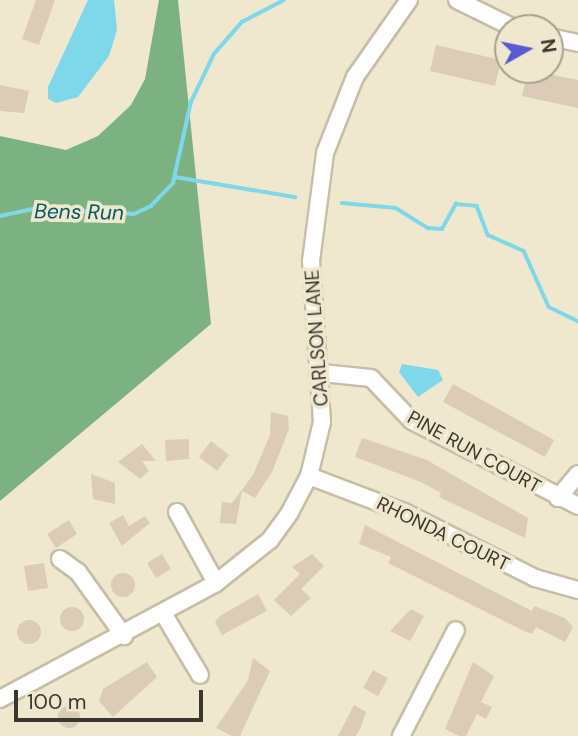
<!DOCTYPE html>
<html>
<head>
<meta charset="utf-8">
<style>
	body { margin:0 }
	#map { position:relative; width:578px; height:736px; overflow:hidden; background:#efe8cf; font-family:"DM Sans",sans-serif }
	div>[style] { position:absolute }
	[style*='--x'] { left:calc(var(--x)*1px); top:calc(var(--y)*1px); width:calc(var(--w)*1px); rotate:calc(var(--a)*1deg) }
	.forest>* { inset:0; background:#7cb282 }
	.water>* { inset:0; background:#7ed8e9 }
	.stream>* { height:3.5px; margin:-1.75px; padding:0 1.75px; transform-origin:1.75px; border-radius:1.75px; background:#7ed8e9 }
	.building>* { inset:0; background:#dccbb7 }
	.round { border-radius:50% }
	.roads { filter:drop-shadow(2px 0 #c6bea7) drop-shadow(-2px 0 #c6bea7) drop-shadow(0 2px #c6bea7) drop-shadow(0 -2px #c6bea7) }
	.minor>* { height:16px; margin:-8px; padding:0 8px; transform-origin:8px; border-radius:8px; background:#fff }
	span { translate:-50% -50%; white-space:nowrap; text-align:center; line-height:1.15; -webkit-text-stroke:7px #efe8cf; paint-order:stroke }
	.street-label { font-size:19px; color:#3a372e }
	.water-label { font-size:21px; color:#055864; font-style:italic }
	.north { position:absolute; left:494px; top:14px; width:70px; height:70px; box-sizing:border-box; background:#efe8cf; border:2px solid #a7a18f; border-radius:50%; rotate:81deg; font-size:19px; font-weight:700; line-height:28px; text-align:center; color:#3a372e }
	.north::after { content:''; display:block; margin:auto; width:24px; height:32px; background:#575ad1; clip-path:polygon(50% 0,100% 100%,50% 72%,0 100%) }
	.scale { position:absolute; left:14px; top:690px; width:189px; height:32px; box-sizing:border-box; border:4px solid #3a372e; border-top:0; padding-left:9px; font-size:21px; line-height:24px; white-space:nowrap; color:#3a372e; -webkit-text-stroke:5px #efe8cf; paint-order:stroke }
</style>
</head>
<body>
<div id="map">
	<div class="forest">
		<i style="clip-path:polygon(159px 0,178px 0,211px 324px,0 501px,0 136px,66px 150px,98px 136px,131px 105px,145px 79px)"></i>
	</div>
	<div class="water">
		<i style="clip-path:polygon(88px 0,114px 0,117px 30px,109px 56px,78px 97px,56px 103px,48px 99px,48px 87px)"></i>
		<i style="clip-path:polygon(402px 364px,438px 370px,443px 380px,418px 397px,399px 372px)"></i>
	</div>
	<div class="stream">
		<i style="--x:175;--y:177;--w:122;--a:9.5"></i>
		<i style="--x:342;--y:203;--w:54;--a:5.3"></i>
		<i style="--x:396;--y:208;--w:38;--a:32"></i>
		<i style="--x:428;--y:228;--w:14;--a:4"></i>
		<i style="--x:442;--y:229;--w:29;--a:-61"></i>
		<i style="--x:456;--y:204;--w:21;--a:5"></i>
		<i style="--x:477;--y:206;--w:31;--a:69"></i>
		<i style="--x:488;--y:235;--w:39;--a:24"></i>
		<i style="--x:524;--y:251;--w:61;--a:65.9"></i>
		<i style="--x:549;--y:307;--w:32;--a:26"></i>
		<i style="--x:0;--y:216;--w:38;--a:-12"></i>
		<i style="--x:37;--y:208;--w:97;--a:3.5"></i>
		<i style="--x:134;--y:214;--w:19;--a:-25"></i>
		<i style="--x:151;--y:206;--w:32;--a:-46"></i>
		<i style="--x:173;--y:183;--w:83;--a:-77.5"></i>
		<i style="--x:191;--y:102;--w:53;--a:-64.4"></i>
		<i style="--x:214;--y:54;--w:43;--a:-48.8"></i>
		<i style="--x:242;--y:22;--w:47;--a:-27.6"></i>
	</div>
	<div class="building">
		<i style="clip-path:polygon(36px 0,55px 0,39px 45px,22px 39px)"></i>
		<i style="clip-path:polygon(436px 45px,501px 60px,495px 86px,430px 71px)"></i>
		<i style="clip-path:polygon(528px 70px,578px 80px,578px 108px,522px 96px)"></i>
		<i style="clip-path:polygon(0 85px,29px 91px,24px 113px,0 111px)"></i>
		<i style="clip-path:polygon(453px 384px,554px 440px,545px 457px,443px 402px)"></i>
		<i style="clip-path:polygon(271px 412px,288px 416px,289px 429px,272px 472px,255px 498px,242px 491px,236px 524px,220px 523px,222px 502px,232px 503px,253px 475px,270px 435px)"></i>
		<i style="clip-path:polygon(362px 438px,427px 460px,528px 518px,525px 538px,439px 497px,441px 493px,421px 482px,355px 457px)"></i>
		<i style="clip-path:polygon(189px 439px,189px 459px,166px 461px,165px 440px)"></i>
		<i style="clip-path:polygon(211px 441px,229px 455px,217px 471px,199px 457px)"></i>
		<i style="clip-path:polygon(142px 444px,156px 461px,142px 461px,149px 471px,140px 479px,118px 462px)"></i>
		<i style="clip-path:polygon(91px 474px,115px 483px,115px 504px,93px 499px)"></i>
		<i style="clip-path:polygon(123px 515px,129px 526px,145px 516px,150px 523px,122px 546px,109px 523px)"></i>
		<i style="clip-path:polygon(69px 520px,77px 534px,56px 548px,47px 534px)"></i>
		<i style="clip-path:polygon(365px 525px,532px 611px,534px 606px,565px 618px,573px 627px,565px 642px,536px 627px,532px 634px,524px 631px,388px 563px,391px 557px,359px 544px)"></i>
		<i style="clip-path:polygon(162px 554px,171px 569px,156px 578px,147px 563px)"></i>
		<i style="clip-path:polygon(312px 554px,324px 566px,301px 589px,311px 598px,291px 616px,274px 600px,300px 574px,292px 567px)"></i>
		<i style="clip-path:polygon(44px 563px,48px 588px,28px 591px,24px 566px)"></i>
		<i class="round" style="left:111px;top:573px;width:24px;height:24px"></i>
		<i style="clip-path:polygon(258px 594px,267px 611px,222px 635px,215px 622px,220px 616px)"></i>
		<i class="round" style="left:60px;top:607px;width:24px;height:24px"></i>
		<i style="clip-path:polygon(411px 609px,424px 616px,410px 641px,390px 631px)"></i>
		<i class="round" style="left:17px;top:620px;width:24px;height:24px"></i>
		<i style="clip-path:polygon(253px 658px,270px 671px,240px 736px,232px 736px,216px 728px,248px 680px)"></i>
		<i style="clip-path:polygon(147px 662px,157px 677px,113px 717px,99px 701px,103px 689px)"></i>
		<i style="clip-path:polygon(473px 662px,494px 676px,481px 702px,492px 707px,486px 719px,477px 714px,466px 736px,459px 736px,445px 729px)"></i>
		<i style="clip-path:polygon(373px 670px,388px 678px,378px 696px,363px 688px)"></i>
		<i style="clip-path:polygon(354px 705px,366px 712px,361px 727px,356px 736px,338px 736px)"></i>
		<i class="round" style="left:58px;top:706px;width:22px;height:22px"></i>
	</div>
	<div class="roads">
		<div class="minor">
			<i style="--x:457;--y:0;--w:64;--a:26.2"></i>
			<i style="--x:550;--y:37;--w:29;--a:12"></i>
			<i style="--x:322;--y:373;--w:49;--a:5.8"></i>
			<i style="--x:371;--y:378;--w:59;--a:46.4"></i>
			<i style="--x:412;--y:421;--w:186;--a:27.1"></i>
			<i style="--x:309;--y:476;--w:102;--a:20.8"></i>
			<i style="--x:404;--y:512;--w:147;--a:26.7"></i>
			<i style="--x:535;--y:578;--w:45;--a:15.6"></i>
			<i style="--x:558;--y:498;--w:31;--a:-50"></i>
			<i style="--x:177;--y:512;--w:81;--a:61.2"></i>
			<i style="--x:60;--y:559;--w:22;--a:36"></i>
			<i style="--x:78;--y:572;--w:79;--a:54.3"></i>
			<i style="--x:163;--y:613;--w:72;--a:59.2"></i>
			<i style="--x:0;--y:699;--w:245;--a:-28.2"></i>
			<i style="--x:216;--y:583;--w:69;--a:-38.5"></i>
			<i style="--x:270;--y:540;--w:34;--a:-54"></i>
			<i style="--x:290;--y:512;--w:41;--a:-62.2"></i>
			<i style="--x:309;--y:476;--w:56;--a:-76.5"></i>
			<i style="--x:322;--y:422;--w:161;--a:-93.9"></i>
			<i style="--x:311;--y:261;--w:109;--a:-82.6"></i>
			<i style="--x:325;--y:153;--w:82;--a:-68.5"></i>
			<i style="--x:355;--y:77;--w:94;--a:-55"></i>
			<i style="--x:401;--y:736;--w:119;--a:-62.6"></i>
		</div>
	</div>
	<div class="street-label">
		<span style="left:317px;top:338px;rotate:-94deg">CARLSON LANE</span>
		<span style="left:474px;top:452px;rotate:29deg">PINE RUN COURT</span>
		<span style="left:443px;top:534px;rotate:26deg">RHONDA COURT</span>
	</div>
	<div class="water-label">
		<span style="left:79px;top:212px;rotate:1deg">Bens Run</span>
	</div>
	<div class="north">N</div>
	<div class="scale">100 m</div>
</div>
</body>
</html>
